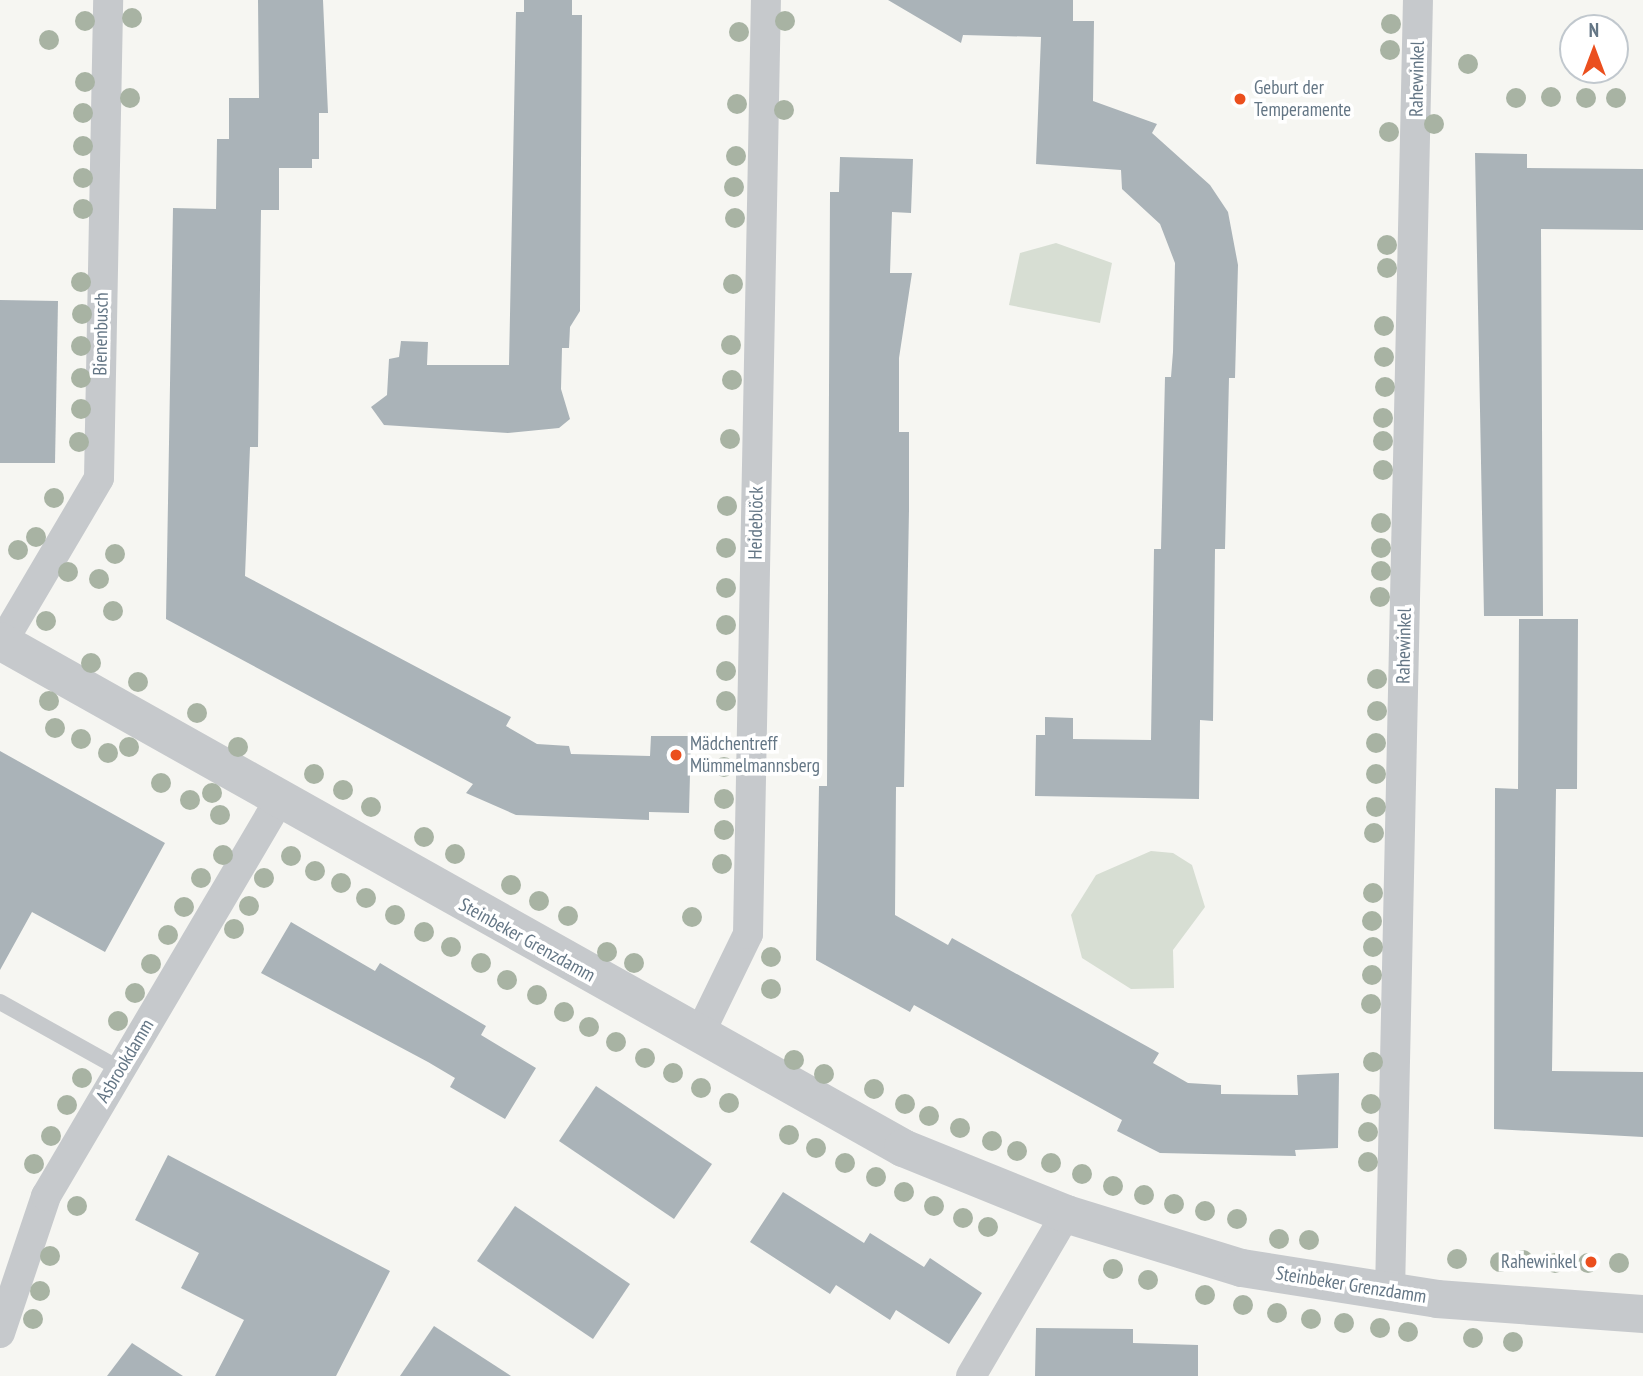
<!DOCTYPE html>
<html>
<head>
<meta charset="utf-8">
<style>
	body { margin:0 }
	#map { position:relative; width:1643px; height:1376px; overflow:hidden; background:#f6f6f2; font-family:"PT Sans Narrow",sans-serif }
	div>[style] { position:absolute }
	[style*='--x'] { left:calc(var(--x)*1px); top:calc(var(--y)*1px); width:calc(var(--w)*1px); rotate:calc(var(--a)*1deg) }
	.green>* { inset:0; background:#d7ded3 }
	.building>* { inset:0; background:#aab3b8 }
	.service>* { height:16px; margin:-8px; padding:0 8px; transform-origin:8px; border-radius:8px; background:#c6c9cc }
	.minor>* { height:30px; margin:-15px; padding:0 15px; transform-origin:15px; border-radius:15px; background:#c6c9cc }
	.tertiary>* { height:38px; margin:-19px; padding:0 19px; transform-origin:19px; border-radius:19px; background:#c6c9cc }
	.trees>* { width:20px; height:20px; margin:-10px; border-radius:50%; background:#a8b3a3 }
	.dots>* { width:19px; height:19px; translate:-50% -50%; box-sizing:border-box; border:4px solid #fff; border-radius:50% }
	span { translate:-50% -50%; white-space:nowrap; text-align:center; line-height:1.15; -webkit-text-stroke:7px #fff; paint-order:stroke }
	.street-label { font-size:19px; color:#647685 }
	.poi-label { font-size:19px; color:#647685 }
	.left { translate:0 -50%; text-align:left }
	.right { translate:-100% -50%; text-align:right }
	.north { position:absolute; left:1559px; top:14px; width:70px; height:70px; box-sizing:border-box; background:#fff; border:2px solid #c1c8ce; border-radius:50%; rotate:0deg; font-size:19px; font-weight:700; line-height:28px; text-align:center; color:#647685 }
	.north::after { content:''; display:block; margin:auto; width:24px; height:32px; background:#eb4f1e; clip-path:polygon(50% 0,100% 100%,50% 72%,0 100%) }
</style>
</head>
<body>
<div id="map">
	<div class="green">
		<i style="clip-path:polygon(1056px 243px,1112px 263px,1100px 323px,1009px 305px,1020px 253px)"></i>
		<i style="clip-path:polygon(1151px 851px,1173px 853px,1192px 865px,1205px 907px,1173px 950px,1174px 988px,1131px 989px,1082px 958px,1071px 915px,1096px 875px)"></i>
	</div>
	<div class="building">
		<i style="clip-path:polygon(258px 0,323px 0,328px 113px,319px 113px,319px 159px,312px 159px,312px 168px,279px 168px,279px 210px,261px 210px,258px 447px,250px 447px,245px 576px,511px 717px,506px 726px,537px 744px,569px 746px,571px 754px,650px 756px,651px 736px,691px 736px,689px 813px,649px 812px,649px 820px,516px 815px,466px 793px,473px 784px,166px 619px,173px 208px,216px 209px,217px 139px,229px 139px,229px 98px,259px 98px)"></i>
		<i style="clip-path:polygon(524px 0,572px 0,572px 15px,582px 15px,580px 311px,570px 327px,569px 348px,562px 348px,561px 389px,570px 419px,559px 428px,508px 433px,384px 425px,371px 407px,387px 395px,389px 359px,399px 357px,401px 341px,428px 342px,427px 365px,509px 365px,516px 12px,524px 12px)"></i>
		<i style="clip-path:polygon(888px 0,1073px 0,1073px 21px,1094px 21px,1093px 101px,1157px 124px,1152px 133px,1210px 185px,1228px 212px,1238px 265px,1235px 378px,1229px 378px,1225px 549px,1215px 549px,1213px 721px,1200px 720px,1199px 799px,1035px 796px,1036px 735px,1045px 735px,1045px 717px,1073px 718px,1073px 739px,1151px 740px,1154px 549px,1161px 549px,1165px 377px,1171px 377px,1173px 352px,1175px 263px,1160px 224px,1122px 189px,1121px 170px,1036px 164px,1041px 37px,963px 35px,961px 43px)"></i>
		<i style="clip-path:polygon(1475px 153px,1527px 154px,1527px 168px,1643px 169px,1643px 230px,1541px 229px,1543px 616px,1484px 616px)"></i>
		<i style="clip-path:polygon(840px 157px,913px 159px,911px 213px,892px 212px,890px 273px,912px 273px,899px 358px,899px 432px,909px 432px,909px 510px,904px 787px,896px 787px,895px 915px,948px 945px,952px 938px,1159px 1053px,1153px 1063px,1188px 1083px,1221px 1085px,1221px 1094px,1298px 1095px,1297px 1075px,1339px 1073px,1338px 1148px,1295px 1150px,1296px 1156px,1160px 1153px,1117px 1131px,1122px 1120px,914px 1005px,910px 1012px,816px 960px,819px 786px,827px 786px,830px 192px,839px 192px)"></i>
		<i style="clip-path:polygon(0 300px,58px 301px,55px 463px,0 463px)"></i>
		<i style="clip-path:polygon(1519px 619px,1578px 619px,1577px 789px,1556px 789px,1552px 1071px,1643px 1072px,1643px 1137px,1494px 1129px,1495px 788px,1518px 789px)"></i>
		<i style="clip-path:polygon(0 751px,165px 843px,105px 952px,32px 912px,0 970px)"></i>
		<i style="clip-path:polygon(291px 922px,375px 971px,380px 963px,395px 972px,486px 1026px,481px 1035px,536px 1068px,505px 1119px,450px 1087px,455px 1078px,428px 1062px,261px 973px)"></i>
		<i style="clip-path:polygon(596px 1086px,712px 1164px,674px 1219px,559px 1141px)"></i>
		<i style="clip-path:polygon(168px 1155px,390px 1271px,336px 1376px,215px 1376px,244px 1320px,181px 1288px,199px 1253px,135px 1220px)"></i>
		<i style="clip-path:polygon(783px 1192px,864px 1243px,870px 1233px,924px 1267px,930px 1258px,982px 1293px,949px 1344px,896px 1310px,890px 1320px,836px 1285px,830px 1294px,750px 1242px)"></i>
		<i style="clip-path:polygon(515px 1206px,630px 1284px,593px 1339px,477px 1261px)"></i>
		<i style="clip-path:polygon(434px 1326px,511px 1376px,400px 1376px)"></i>
		<i style="clip-path:polygon(1036px 1328px,1133px 1329px,1133px 1343px,1198px 1345px,1198px 1376px,1035px 1376px)"></i>
		<i style="clip-path:polygon(132px 1343px,183px 1376px,107px 1376px)"></i>
	</div>
	<div class="service">
		<i style="--x:0;--y:1002;--w:137;--a:29.2"></i>
	</div>
	<div class="minor">
		<i style="--x:2;--y:643;--w:191;--a:-59.5"></i>
		<i style="--x:99;--y:478;--w:478;--a:-88.9"></i>
		<i style="--x:699;--y:1035;--w:112;--a:-64.1"></i>
		<i style="--x:748;--y:934;--w:934;--a:-88.9"></i>
		<i style="--x:1390;--y:1292;--w:1292;--a:-88.76"></i>
		<i style="--x:0;--y:1333;--w:145;--a:-71.4"></i>
		<i style="--x:46;--y:1196;--w:457;--a:-59.5"></i>
		<i style="--x:971;--y:1376;--w:188;--a:-59.6"></i>
	</div>
	<div class="tertiary">
		<i style="--x:0;--y:641;--w:1036;--a:29.31"></i>
		<i style="--x:903;--y:1148;--w:176;--a:22"></i>
		<i style="--x:1066;--y:1214;--w:184;--a:17.1"></i>
		<i style="--x:1242;--y:1268;--w:197;--a:9"></i>
		<i style="--x:1437;--y:1299;--w:207;--a:4.2"></i>
	</div>
	<div class="trees">
		<i style="left:132px;top:18px"></i>
		<i style="left:85px;top:21px"></i>
		<i style="left:785px;top:21px"></i>
		<i style="left:1391px;top:24px"></i>
		<i style="left:739px;top:32px"></i>
		<i style="left:49px;top:40px"></i>
		<i style="left:1390px;top:50px"></i>
		<i style="left:1468px;top:64px"></i>
		<i style="left:85px;top:82px"></i>
		<i style="left:1551px;top:97px"></i>
		<i style="left:130px;top:98px"></i>
		<i style="left:1516px;top:98px"></i>
		<i style="left:1586px;top:98px"></i>
		<i style="left:1616px;top:98px"></i>
		<i style="left:737px;top:104px"></i>
		<i style="left:784px;top:110px"></i>
		<i style="left:83px;top:113px"></i>
		<i style="left:1434px;top:124px"></i>
		<i style="left:1389px;top:132px"></i>
		<i style="left:83px;top:146px"></i>
		<i style="left:736px;top:156px"></i>
		<i style="left:83px;top:178px"></i>
		<i style="left:734px;top:187px"></i>
		<i style="left:83px;top:209px"></i>
		<i style="left:735px;top:218px"></i>
		<i style="left:1387px;top:245px"></i>
		<i style="left:1387px;top:268px"></i>
		<i style="left:81px;top:282px"></i>
		<i style="left:733px;top:284px"></i>
		<i style="left:82px;top:314px"></i>
		<i style="left:1384px;top:326px"></i>
		<i style="left:731px;top:345px"></i>
		<i style="left:81px;top:346px"></i>
		<i style="left:1384px;top:357px"></i>
		<i style="left:81px;top:378px"></i>
		<i style="left:732px;top:380px"></i>
		<i style="left:1385px;top:387px"></i>
		<i style="left:81px;top:409px"></i>
		<i style="left:1383px;top:418px"></i>
		<i style="left:730px;top:439px"></i>
		<i style="left:1383px;top:441px"></i>
		<i style="left:79px;top:442px"></i>
		<i style="left:1383px;top:470px"></i>
		<i style="left:54px;top:498px"></i>
		<i style="left:727px;top:506px"></i>
		<i style="left:1381px;top:523px"></i>
		<i style="left:36px;top:537px"></i>
		<i style="left:726px;top:548px"></i>
		<i style="left:1381px;top:548px"></i>
		<i style="left:18px;top:550px"></i>
		<i style="left:115px;top:554px"></i>
		<i style="left:1381px;top:571px"></i>
		<i style="left:68px;top:572px"></i>
		<i style="left:99px;top:579px"></i>
		<i style="left:726px;top:588px"></i>
		<i style="left:1380px;top:597px"></i>
		<i style="left:113px;top:611px"></i>
		<i style="left:46px;top:621px"></i>
		<i style="left:726px;top:625px"></i>
		<i style="left:91px;top:663px"></i>
		<i style="left:726px;top:671px"></i>
		<i style="left:1377px;top:679px"></i>
		<i style="left:138px;top:682px"></i>
		<i style="left:49px;top:701px"></i>
		<i style="left:726px;top:701px"></i>
		<i style="left:1377px;top:711px"></i>
		<i style="left:197px;top:713px"></i>
		<i style="left:55px;top:728px"></i>
		<i style="left:81px;top:739px"></i>
		<i style="left:1376px;top:743px"></i>
		<i style="left:129px;top:747px"></i>
		<i style="left:238px;top:747px"></i>
		<i style="left:108px;top:753px"></i>
		<i style="left:724px;top:767px"></i>
		<i style="left:314px;top:774px"></i>
		<i style="left:1376px;top:774px"></i>
		<i style="left:161px;top:783px"></i>
		<i style="left:343px;top:790px"></i>
		<i style="left:212px;top:793px"></i>
		<i style="left:724px;top:799px"></i>
		<i style="left:190px;top:800px"></i>
		<i style="left:371px;top:807px"></i>
		<i style="left:1376px;top:807px"></i>
		<i style="left:220px;top:815px"></i>
		<i style="left:724px;top:830px"></i>
		<i style="left:1374px;top:833px"></i>
		<i style="left:424px;top:837px"></i>
		<i style="left:455px;top:854px"></i>
		<i style="left:223px;top:855px"></i>
		<i style="left:291px;top:856px"></i>
		<i style="left:722px;top:864px"></i>
		<i style="left:315px;top:871px"></i>
		<i style="left:201px;top:878px"></i>
		<i style="left:264px;top:878px"></i>
		<i style="left:341px;top:883px"></i>
		<i style="left:511px;top:885px"></i>
		<i style="left:1373px;top:893px"></i>
		<i style="left:366px;top:898px"></i>
		<i style="left:539px;top:901px"></i>
		<i style="left:249px;top:906px"></i>
		<i style="left:184px;top:907px"></i>
		<i style="left:395px;top:915px"></i>
		<i style="left:568px;top:916px"></i>
		<i style="left:692px;top:917px"></i>
		<i style="left:1372px;top:921px"></i>
		<i style="left:234px;top:929px"></i>
		<i style="left:424px;top:932px"></i>
		<i style="left:168px;top:935px"></i>
		<i style="left:451px;top:947px"></i>
		<i style="left:1373px;top:947px"></i>
		<i style="left:607px;top:952px"></i>
		<i style="left:771px;top:957px"></i>
		<i style="left:481px;top:963px"></i>
		<i style="left:634px;top:963px"></i>
		<i style="left:151px;top:964px"></i>
		<i style="left:1372px;top:975px"></i>
		<i style="left:507px;top:980px"></i>
		<i style="left:771px;top:989px"></i>
		<i style="left:135px;top:993px"></i>
		<i style="left:537px;top:995px"></i>
		<i style="left:1371px;top:1004px"></i>
		<i style="left:564px;top:1012px"></i>
		<i style="left:118px;top:1021px"></i>
		<i style="left:589px;top:1027px"></i>
		<i style="left:616px;top:1042px"></i>
		<i style="left:645px;top:1058px"></i>
		<i style="left:794px;top:1060px"></i>
		<i style="left:1373px;top:1062px"></i>
		<i style="left:673px;top:1073px"></i>
		<i style="left:824px;top:1074px"></i>
		<i style="left:82px;top:1078px"></i>
		<i style="left:701px;top:1088px"></i>
		<i style="left:874px;top:1089px"></i>
		<i style="left:729px;top:1103px"></i>
		<i style="left:905px;top:1104px"></i>
		<i style="left:1371px;top:1104px"></i>
		<i style="left:67px;top:1105px"></i>
		<i style="left:929px;top:1116px"></i>
		<i style="left:960px;top:1128px"></i>
		<i style="left:1368px;top:1132px"></i>
		<i style="left:789px;top:1135px"></i>
		<i style="left:51px;top:1136px"></i>
		<i style="left:992px;top:1141px"></i>
		<i style="left:816px;top:1148px"></i>
		<i style="left:1017px;top:1151px"></i>
		<i style="left:1368px;top:1162px"></i>
		<i style="left:845px;top:1163px"></i>
		<i style="left:1051px;top:1163px"></i>
		<i style="left:34px;top:1164px"></i>
		<i style="left:1082px;top:1174px"></i>
		<i style="left:876px;top:1177px"></i>
		<i style="left:1113px;top:1186px"></i>
		<i style="left:904px;top:1192px"></i>
		<i style="left:1144px;top:1195px"></i>
		<i style="left:1174px;top:1204px"></i>
		<i style="left:77px;top:1206px"></i>
		<i style="left:934px;top:1206px"></i>
		<i style="left:1205px;top:1211px"></i>
		<i style="left:963px;top:1218px"></i>
		<i style="left:1237px;top:1219px"></i>
		<i style="left:988px;top:1227px"></i>
		<i style="left:1279px;top:1239px"></i>
		<i style="left:1309px;top:1240px"></i>
		<i style="left:50px;top:1256px"></i>
		<i style="left:1457px;top:1259px"></i>
		<i style="left:1523px;top:1260px"></i>
		<i style="left:1500px;top:1262px"></i>
		<i style="left:1555px;top:1263px"></i>
		<i style="left:1588px;top:1263px"></i>
		<i style="left:1619px;top:1263px"></i>
		<i style="left:1113px;top:1269px"></i>
		<i style="left:1148px;top:1280px"></i>
		<i style="left:40px;top:1291px"></i>
		<i style="left:1205px;top:1295px"></i>
		<i style="left:1243px;top:1305px"></i>
		<i style="left:1277px;top:1313px"></i>
		<i style="left:33px;top:1319px"></i>
		<i style="left:1311px;top:1319px"></i>
		<i style="left:1344px;top:1323px"></i>
		<i style="left:1380px;top:1328px"></i>
		<i style="left:1408px;top:1332px"></i>
		<i style="left:1473px;top:1338px"></i>
		<i style="left:1513px;top:1342px"></i>
	</div>
	<div class="dots">
		<i style="left:1240px;top:99px;background:#eb4f1e"></i>
		<i style="left:676px;top:755px;background:#eb4f1e"></i>
		<i style="left:1591px;top:1262px;background:#eb4f1e"></i>
	</div>
	<div class="street-label">
		<span style="left:1417px;top:79px;rotate:-89deg">Rahewinkel</span>
		<span style="left:101px;top:334px;rotate:-89deg">Bienenbusch</span>
		<span style="left:756px;top:523px;rotate:-89deg">Heideblöck</span>
		<span style="left:1404px;top:646px;rotate:-89deg">Rahewinkel</span>
		<span style="left:527px;top:940px;rotate:29deg">Steinbeker Grenzdamm</span>
		<span style="left:125px;top:1061px;rotate:-59deg">Asbrookdamm</span>
		<span style="left:1351px;top:1285px;rotate:9deg">Steinbeker Grenzdamm</span>
	</div>
	<div class="poi-label">
		<span class="left" style="left:1254px;top:99px">Geburt der<br>Temperamente</span>
		<span class="left" style="left:690px;top:755px">Mädchentreff<br>Mümmelmannsberg</span>
		<span class="right" style="left:1577px;top:1262px">Rahewinkel</span>
	</div>
	<div class="north">N</div>
</div>
</body>
</html>
